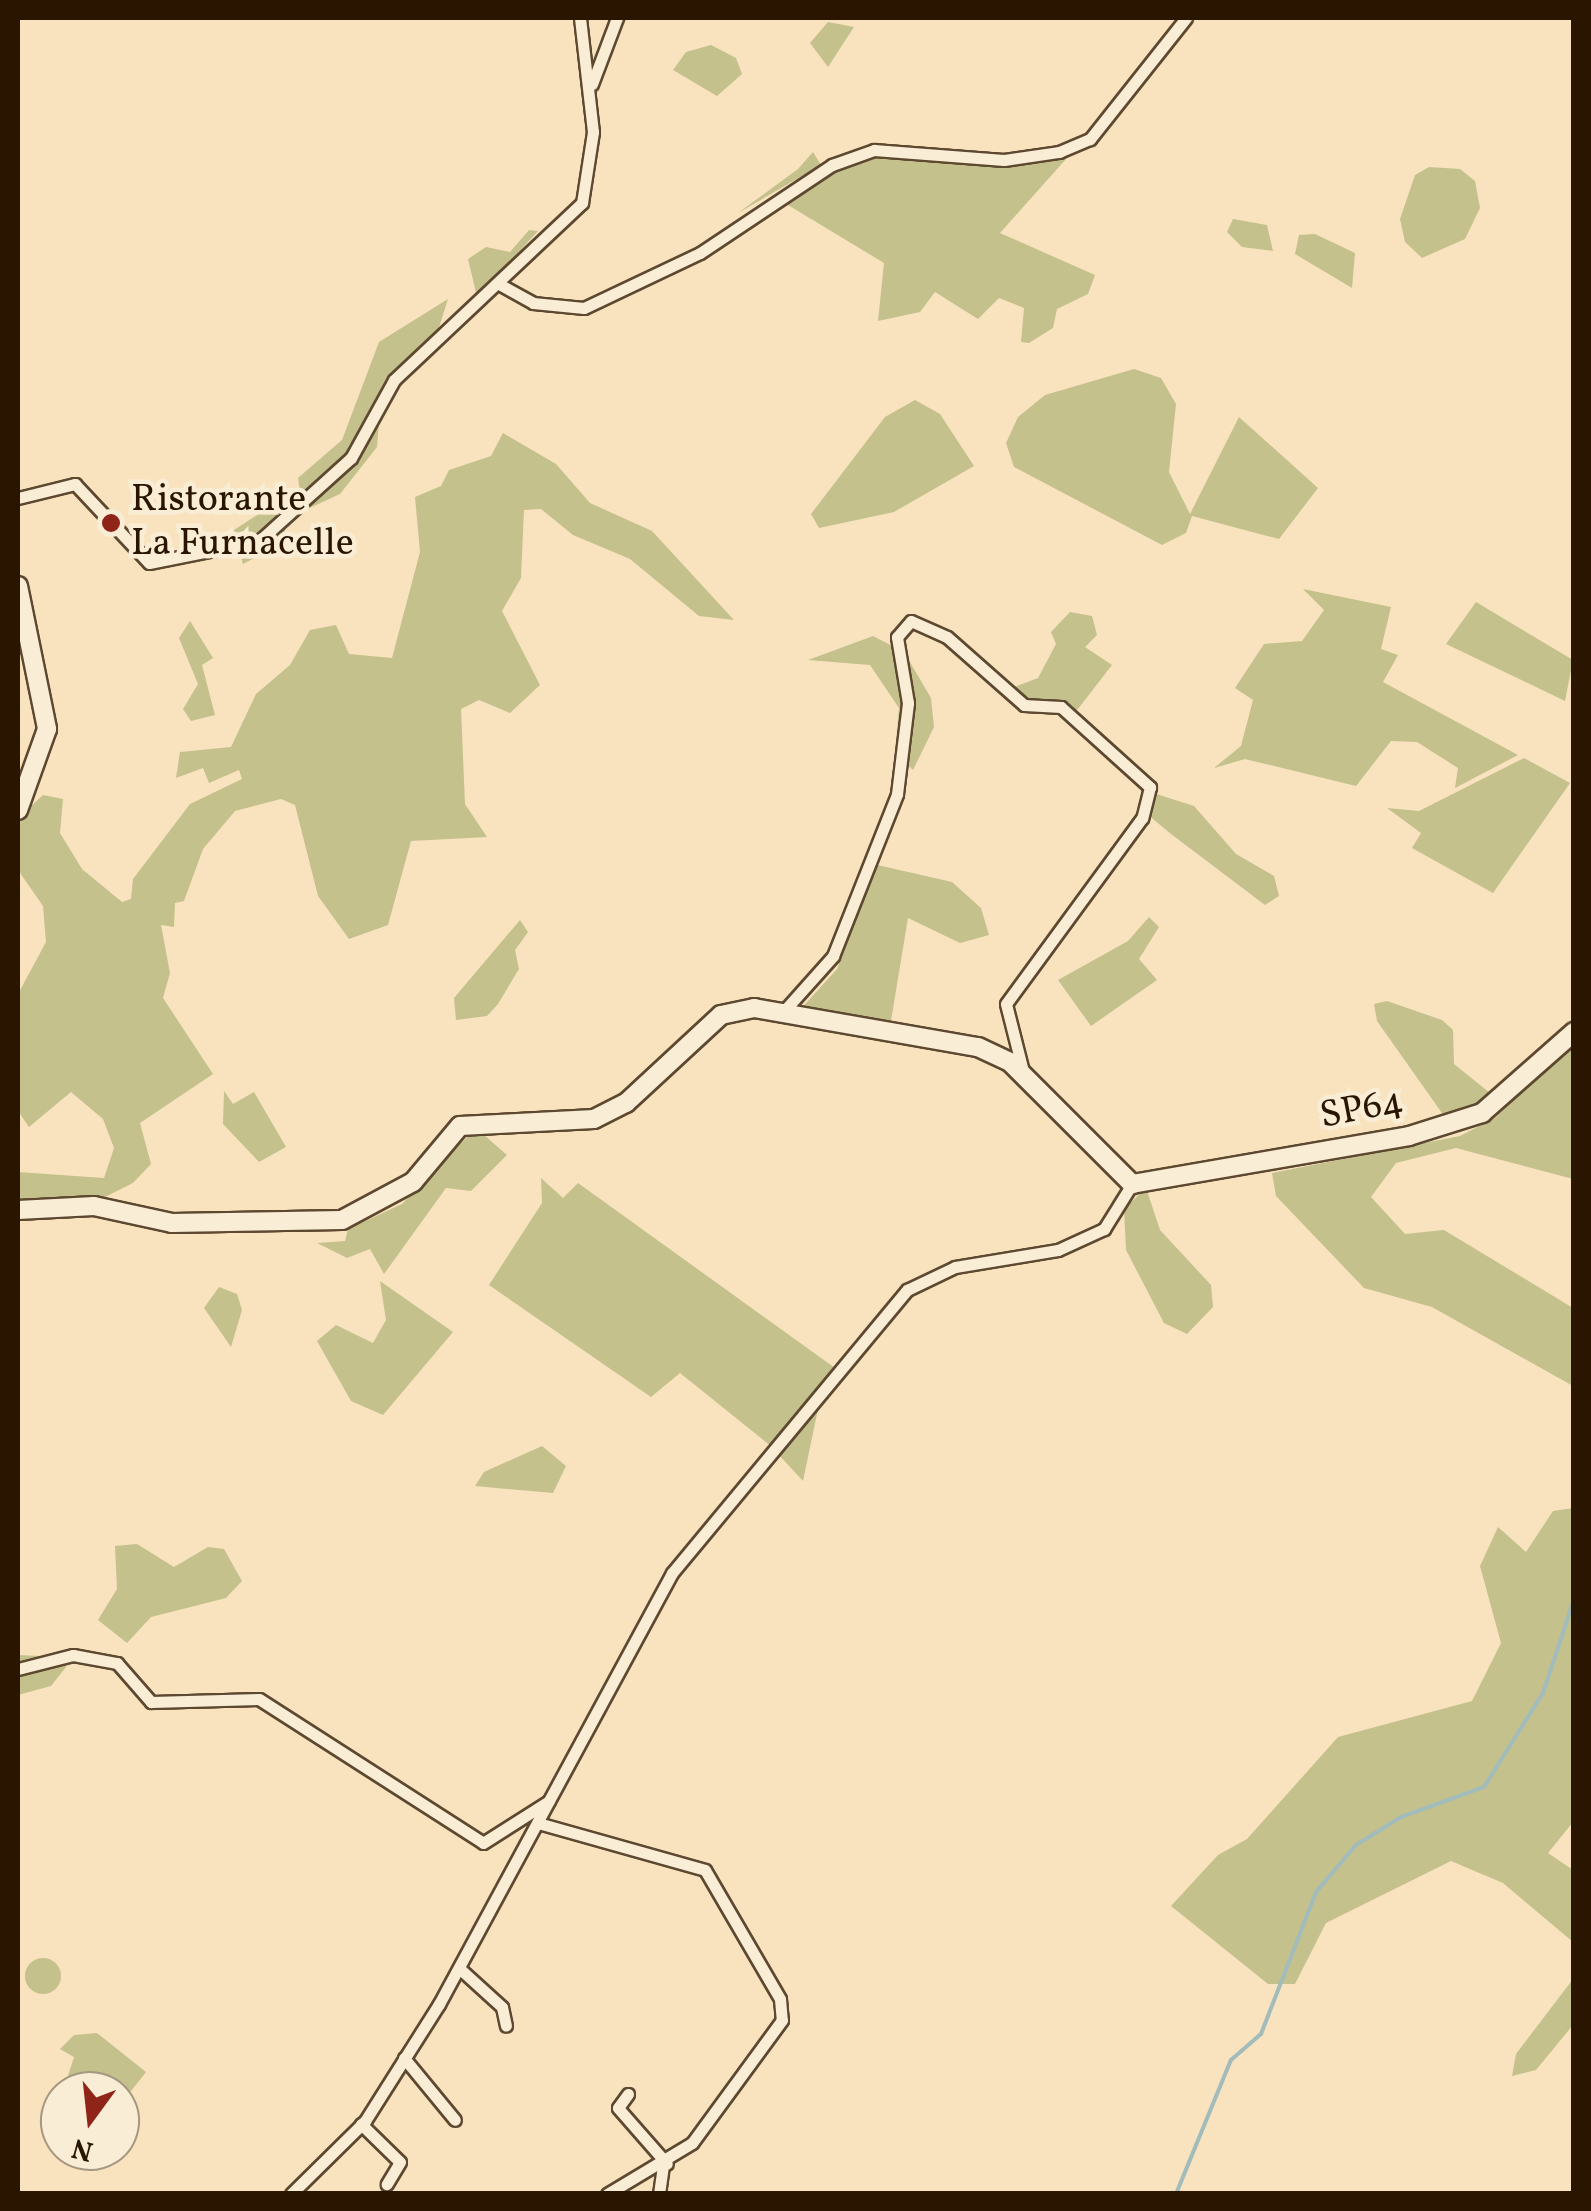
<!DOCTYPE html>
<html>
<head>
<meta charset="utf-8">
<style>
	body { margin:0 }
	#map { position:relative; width:1591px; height:2211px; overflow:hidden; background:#f8e3be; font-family:Vollkorn,serif }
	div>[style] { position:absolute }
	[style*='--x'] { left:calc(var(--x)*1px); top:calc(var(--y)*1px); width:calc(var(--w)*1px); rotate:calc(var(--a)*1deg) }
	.green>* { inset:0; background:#c4c18c }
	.round { border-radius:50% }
	.stream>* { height:4px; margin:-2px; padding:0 2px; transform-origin:2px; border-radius:2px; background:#a1bcbb }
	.roads { filter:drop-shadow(2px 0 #5d4830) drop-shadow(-2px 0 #5d4830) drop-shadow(0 2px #5d4830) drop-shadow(0 -2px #5d4830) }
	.street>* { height:11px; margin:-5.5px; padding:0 5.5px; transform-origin:5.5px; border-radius:5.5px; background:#faedd5 }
	.secondary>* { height:18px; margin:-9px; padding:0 9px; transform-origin:9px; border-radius:9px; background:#faedd5 }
	.dots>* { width:28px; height:28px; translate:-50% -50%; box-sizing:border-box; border:5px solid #faedd5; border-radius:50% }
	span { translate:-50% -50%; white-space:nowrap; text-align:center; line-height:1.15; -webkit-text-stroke:9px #faedd5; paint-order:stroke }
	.poi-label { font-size:38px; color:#291500 }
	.left { translate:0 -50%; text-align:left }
	.street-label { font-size:38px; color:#291500 }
	.frame { position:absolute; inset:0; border:20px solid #291500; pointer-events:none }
	.north { position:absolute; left:40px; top:2071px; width:100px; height:100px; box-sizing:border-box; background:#faedd5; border:2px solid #a69780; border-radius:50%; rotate:195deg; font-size:28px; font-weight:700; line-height:40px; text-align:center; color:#291500 }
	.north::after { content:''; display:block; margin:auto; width:35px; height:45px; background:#8f2418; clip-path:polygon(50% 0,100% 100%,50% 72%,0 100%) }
</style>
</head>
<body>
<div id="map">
	<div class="green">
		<i style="clip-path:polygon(828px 22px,854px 27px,828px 67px,810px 43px)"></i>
		<i style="clip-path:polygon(711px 45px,736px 58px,742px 74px,717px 96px,673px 70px,686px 52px)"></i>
		<i style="clip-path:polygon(1075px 149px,1000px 233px,1095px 275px,1088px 294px,1057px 309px,1053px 328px,1029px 343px,1021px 342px,1024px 308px,999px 298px,978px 319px,935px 292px,920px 312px,878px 321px,884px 263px,783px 202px,870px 154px,935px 151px,1014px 167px)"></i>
		<i style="clip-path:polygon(813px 152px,821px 165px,738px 213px,798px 169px)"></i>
		<i style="clip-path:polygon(1429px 167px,1460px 169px,1475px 181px,1480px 208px,1465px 239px,1422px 258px,1405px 242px,1400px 219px,1415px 175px)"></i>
		<i style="clip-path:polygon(1233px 219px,1267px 225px,1273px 251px,1242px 247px,1227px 232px)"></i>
		<i style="clip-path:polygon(529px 230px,538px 231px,477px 297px,468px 259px,486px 247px,510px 252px)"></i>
		<i style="clip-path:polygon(1315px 234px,1355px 253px,1352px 288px,1295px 254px,1299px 235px)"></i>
		<i style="clip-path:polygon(448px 299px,436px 337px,382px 386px,377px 447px,340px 494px,303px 511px,298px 478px,342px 440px,379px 342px)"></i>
		<i style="clip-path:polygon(1134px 369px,1161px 378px,1176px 404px,1169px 472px,1190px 514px,1239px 417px,1318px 488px,1279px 539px,1192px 516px,1186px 533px,1162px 545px,1014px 467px,1006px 443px,1018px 417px,1045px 395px)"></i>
		<i style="clip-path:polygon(915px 400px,940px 414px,974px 466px,894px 512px,819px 528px,811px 514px,885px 417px)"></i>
		<i style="clip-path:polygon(503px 433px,556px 464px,590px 503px,652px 531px,734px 620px,699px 616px,630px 559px,573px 535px,541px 509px,524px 510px,521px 578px,502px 611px,540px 685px,510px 713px,479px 700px,461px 709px,465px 804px,487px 837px,411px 841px,388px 925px,349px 939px,318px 896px,295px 805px,281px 799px,235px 811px,203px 849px,184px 901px,175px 903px,174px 927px,161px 925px,170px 973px,163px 998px,213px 1074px,140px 1123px,151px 1164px,133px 1183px,97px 1201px,18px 1204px,18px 1172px,104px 1178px,114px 1148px,103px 1119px,71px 1092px,29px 1127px,18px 1111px,18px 994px,46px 942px,43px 906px,18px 870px,18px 818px,43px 795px,63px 799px,60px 833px,82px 869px,122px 902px,131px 899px,133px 879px,190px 804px,242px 779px,239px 770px,209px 783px,203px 768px,176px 778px,180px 752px,231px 747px,256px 694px,290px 665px,310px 630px,336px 625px,349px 654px,392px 658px,420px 552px,415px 497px,441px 486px,449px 470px,491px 456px)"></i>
		<i style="clip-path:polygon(282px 499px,290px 513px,281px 544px,243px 564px,234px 530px)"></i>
		<i style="clip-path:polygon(1303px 589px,1391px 607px,1381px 649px,1398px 655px,1383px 682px,1518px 755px,1455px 788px,1458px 768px,1417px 742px,1391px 741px,1356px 786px,1245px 759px,1214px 768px,1241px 746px,1253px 700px,1235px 688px,1264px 644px,1302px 641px,1324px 610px)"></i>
		<i style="clip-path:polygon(1476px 602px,1573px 660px,1565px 701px,1446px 644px)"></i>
		<i style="clip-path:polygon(1070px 612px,1092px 616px,1097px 635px,1085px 647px,1112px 665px,1074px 714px,1024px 701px,1014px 687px,1038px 678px,1056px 644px,1051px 632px)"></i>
		<i style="clip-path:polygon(190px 621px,213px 658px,202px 665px,215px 715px,191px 721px,183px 709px,198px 684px,179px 638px)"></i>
		<i style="clip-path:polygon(873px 636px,904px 652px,931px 698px,934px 727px,913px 770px,895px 753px,899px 708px,870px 665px,808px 660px)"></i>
		<i style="clip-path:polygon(1524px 758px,1570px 783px,1493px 893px,1412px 848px,1421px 833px,1387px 808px,1419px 811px)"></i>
		<i style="clip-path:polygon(1144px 790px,1194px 806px,1236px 854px,1274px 876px,1279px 896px,1265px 905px,1171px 834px,1141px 809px)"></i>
		<i style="clip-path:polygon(873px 864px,952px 882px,981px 908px,989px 935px,960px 943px,908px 918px,890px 1027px,798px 1012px,837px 969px)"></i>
		<i style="clip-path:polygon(1149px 917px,1159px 927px,1139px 959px,1157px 980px,1091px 1026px,1058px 980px,1128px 941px)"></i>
		<i style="clip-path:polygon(520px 920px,528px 932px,515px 950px,519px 969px,498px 1004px,487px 1016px,456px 1020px,454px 998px)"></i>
		<i style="clip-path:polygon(1387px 1001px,1442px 1020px,1453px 1030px,1454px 1064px,1490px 1093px,1487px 1103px,1449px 1123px,1377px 1021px,1374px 1004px)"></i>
		<i style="clip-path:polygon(1573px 1043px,1573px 1179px,1456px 1148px,1396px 1163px,1371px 1197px,1405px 1234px,1444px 1230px,1573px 1308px,1573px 1386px,1432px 1307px,1364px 1288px,1276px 1196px,1272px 1173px,1460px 1136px,1495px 1118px)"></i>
		<i style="clip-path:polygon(224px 1091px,233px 1104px,254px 1092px,286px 1147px,259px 1162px,223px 1124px)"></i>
		<i style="clip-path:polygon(476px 1128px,507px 1155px,471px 1191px,446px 1188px,384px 1274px,370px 1249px,347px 1258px,317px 1243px,345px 1241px,348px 1229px,402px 1204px)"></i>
		<i style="clip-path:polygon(541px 1178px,563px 1198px,578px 1183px,835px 1368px,772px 1447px,680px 1373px,651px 1397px,489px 1285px,542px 1203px)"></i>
		<i style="clip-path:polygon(1146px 1188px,1160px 1230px,1211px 1285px,1213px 1307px,1187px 1334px,1164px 1323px,1126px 1250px,1124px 1209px)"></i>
		<i style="clip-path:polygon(380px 1281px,453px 1332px,383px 1415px,351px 1401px,317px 1341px,336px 1325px,373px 1343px,386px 1320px)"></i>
		<i style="clip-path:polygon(219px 1287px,237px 1294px,242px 1310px,231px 1347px,204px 1308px)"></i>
		<i style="clip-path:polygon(818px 1409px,803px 1481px,778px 1454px)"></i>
		<i style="clip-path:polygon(542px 1446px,566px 1466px,553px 1493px,475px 1486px,484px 1472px)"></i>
		<i style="clip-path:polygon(1573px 1508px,1573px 1822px,1548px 1853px,1573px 1870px,1573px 1942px,1503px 1883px,1451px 1861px,1326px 1923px,1295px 1984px,1268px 1984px,1171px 1906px,1218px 1855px,1247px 1839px,1338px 1737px,1472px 1701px,1501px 1643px,1480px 1566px,1498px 1527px,1526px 1552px,1553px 1511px)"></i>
		<i style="clip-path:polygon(137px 1544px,174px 1567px,208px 1547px,224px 1549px,242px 1581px,226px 1598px,151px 1617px,127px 1643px,98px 1620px,117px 1589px,115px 1546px)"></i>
		<i style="clip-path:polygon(18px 1655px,64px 1657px,66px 1667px,51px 1686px,18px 1695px)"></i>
		<i class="round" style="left:25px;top:1958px;width:36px;height:36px"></i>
		<i style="clip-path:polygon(1573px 1979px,1573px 2025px,1536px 2070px,1512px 2076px,1516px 2054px)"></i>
		<i style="clip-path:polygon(97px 2033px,146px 2072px,120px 2105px,120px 2091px,63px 2091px,74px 2057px,60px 2049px,74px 2035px)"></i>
	</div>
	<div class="stream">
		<i style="--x:1176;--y:2194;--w:145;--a:-67.7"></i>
		<i style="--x:1231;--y:2060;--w:40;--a:-41"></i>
		<i style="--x:1261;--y:2034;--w:152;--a:-68.8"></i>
		<i style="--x:1316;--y:1892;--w:62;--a:-49.6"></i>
		<i style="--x:1356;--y:1845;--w:53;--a:-31.9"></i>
		<i style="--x:1401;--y:1817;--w:88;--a:-19.9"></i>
		<i style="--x:1484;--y:1787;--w:111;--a:-57.9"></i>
		<i style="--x:1543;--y:1693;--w:99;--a:-71.7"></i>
	</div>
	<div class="roads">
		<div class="street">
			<i style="--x:592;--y:84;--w:71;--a:-69.3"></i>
			<i style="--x:499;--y:284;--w:39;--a:29"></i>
			<i style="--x:533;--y:303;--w:51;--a:5.6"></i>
			<i style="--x:584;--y:308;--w:128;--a:-25.4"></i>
			<i style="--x:700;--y:253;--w:159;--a:-33.7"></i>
			<i style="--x:832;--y:165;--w:45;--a:-19.7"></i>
			<i style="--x:874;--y:150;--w:130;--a:4.4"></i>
			<i style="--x:1004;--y:160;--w:56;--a:-8.3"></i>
			<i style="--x:1059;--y:152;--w:34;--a:-23"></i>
			<i style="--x:1090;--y:139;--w:154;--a:-51.6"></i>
			<i style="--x:18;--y:498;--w:59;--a:-13.8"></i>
			<i style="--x:75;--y:484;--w:108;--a:46.9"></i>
			<i style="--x:149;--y:563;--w:112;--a:-11.3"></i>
			<i style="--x:259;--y:541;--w:124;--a:-42.1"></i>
			<i style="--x:351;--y:458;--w:89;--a:-61.1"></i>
			<i style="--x:394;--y:380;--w:258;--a:-43.3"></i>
			<i style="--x:582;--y:203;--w:72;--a:-81.2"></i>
			<i style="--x:593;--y:132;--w:115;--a:-96.5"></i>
			<i style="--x:783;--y:1012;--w:75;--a:-48.2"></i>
			<i style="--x:833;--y:956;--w:174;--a:-68.4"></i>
			<i style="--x:897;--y:794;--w:92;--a:-83.1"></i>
			<i style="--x:908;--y:703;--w:67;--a:-99.5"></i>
			<i style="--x:897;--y:637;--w:21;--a:-49"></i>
			<i style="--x:911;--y:621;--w:39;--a:24"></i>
			<i style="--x:947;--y:637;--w:103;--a:41.4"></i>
			<i style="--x:1024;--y:705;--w:37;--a:3"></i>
			<i style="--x:1061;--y:707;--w:120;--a:42"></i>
			<i style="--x:1150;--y:787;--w:32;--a:104"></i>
			<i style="--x:1142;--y:818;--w:230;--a:126.2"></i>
			<i style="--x:1006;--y:1004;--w:73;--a:75.8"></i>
			<i style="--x:18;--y:1669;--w:57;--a:-14.3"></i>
			<i style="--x:73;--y:1655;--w:45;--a:10.3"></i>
			<i style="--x:117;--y:1663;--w:52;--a:48.9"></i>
			<i style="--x:151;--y:1702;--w:108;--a:-1.6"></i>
			<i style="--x:259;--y:1699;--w:266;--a:32.7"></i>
			<i style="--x:483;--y:1843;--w:78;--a:-32.5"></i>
			<i style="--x:538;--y:1823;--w:173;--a:15.7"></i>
			<i style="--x:705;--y:1870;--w:149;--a:59.8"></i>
			<i style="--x:780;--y:1999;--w:21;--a:85"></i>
			<i style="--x:782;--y:2020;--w:152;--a:126.2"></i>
			<i style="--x:692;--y:2143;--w:99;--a:149"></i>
			<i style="--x:459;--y:1968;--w:58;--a:42.2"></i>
			<i style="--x:502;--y:2007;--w:19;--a:78"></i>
			<i style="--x:404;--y:2058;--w:80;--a:50.6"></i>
			<i style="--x:628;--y:2094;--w:17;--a:126"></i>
			<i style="--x:618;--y:2108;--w:74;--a:48.8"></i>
			<i style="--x:361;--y:2124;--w:54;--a:44.3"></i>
			<i style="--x:400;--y:2162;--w:26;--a:121"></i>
			<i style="--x:291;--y:2194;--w:104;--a:-44.6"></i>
			<i style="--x:365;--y:2121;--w:138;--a:-57.7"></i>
			<i style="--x:439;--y:2004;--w:490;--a:-61.6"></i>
			<i style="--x:672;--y:1573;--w:368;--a:-50.3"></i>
			<i style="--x:907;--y:1290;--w:53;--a:-25.6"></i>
			<i style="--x:955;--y:1267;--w:104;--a:-9.4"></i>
			<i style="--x:1058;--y:1250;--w:51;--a:-24.5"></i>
			<i style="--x:1104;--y:1229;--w:53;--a:-58.1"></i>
			<i style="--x:659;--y:2194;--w:27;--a:-82"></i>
		</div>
		<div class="secondary">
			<i style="--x:18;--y:586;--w:146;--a:78.5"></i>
			<i style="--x:47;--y:729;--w:86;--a:109.7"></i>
			<i style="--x:18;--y:1210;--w:76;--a:-3"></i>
			<i style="--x:94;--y:1206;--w:80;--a:12.3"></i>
			<i style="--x:172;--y:1223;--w:170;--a:-1"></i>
			<i style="--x:342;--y:1220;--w:81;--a:-28.2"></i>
			<i style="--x:413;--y:1182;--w:73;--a:-50"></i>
			<i style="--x:460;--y:1126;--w:134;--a:-3"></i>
			<i style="--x:594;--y:1119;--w:36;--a:-27"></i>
			<i style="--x:626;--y:1103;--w:129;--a:-42.8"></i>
			<i style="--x:721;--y:1015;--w:34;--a:-12"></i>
			<i style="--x:754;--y:1008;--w:227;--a:9.9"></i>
			<i style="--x:978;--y:1047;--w:35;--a:25"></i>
			<i style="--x:1010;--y:1062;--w:173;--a:45"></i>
			<i style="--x:1132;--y:1184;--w:281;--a:-9.8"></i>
			<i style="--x:1409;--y:1136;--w:77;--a:-17.5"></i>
			<i style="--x:1482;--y:1113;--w:123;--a:-41.4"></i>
		</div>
	</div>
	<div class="dots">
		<i style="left:111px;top:523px;background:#8f2418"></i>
	</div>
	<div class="poi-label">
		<span class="left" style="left:131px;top:523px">Ristorante<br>La Furnacelle</span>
	</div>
	<div class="street-label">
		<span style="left:1362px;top:1110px;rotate:-11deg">SP64</span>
	</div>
	<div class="frame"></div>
	<div class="north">N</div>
</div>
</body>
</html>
